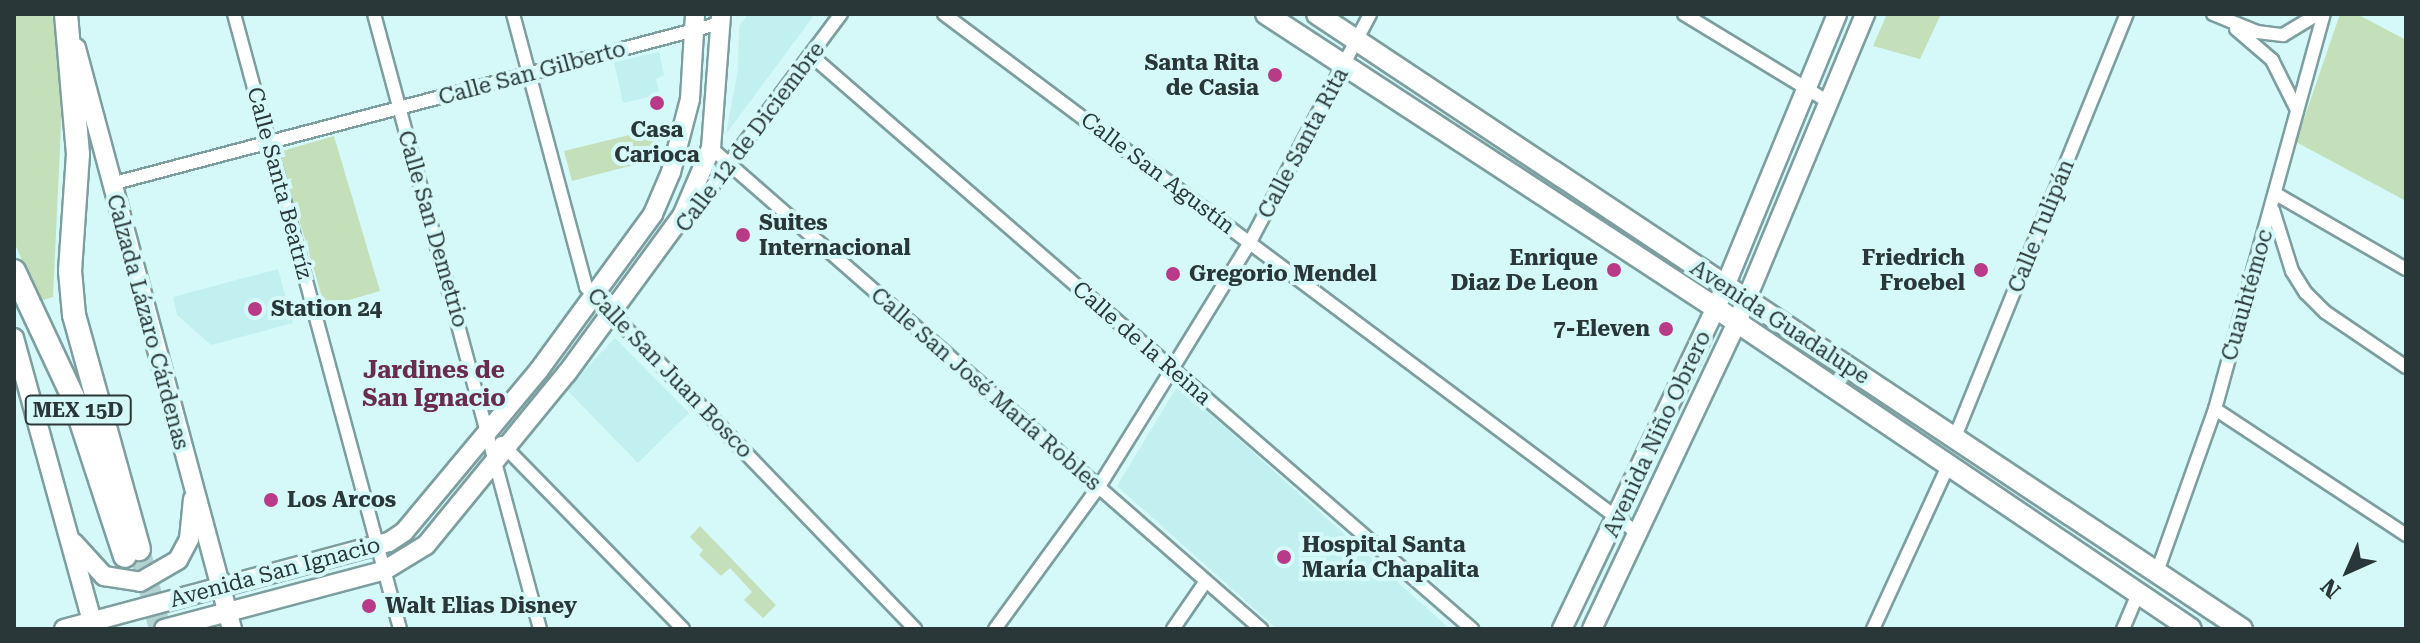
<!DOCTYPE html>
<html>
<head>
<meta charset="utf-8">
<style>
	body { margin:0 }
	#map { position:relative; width:2420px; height:643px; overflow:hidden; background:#d5f9f9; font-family:"Roboto Serif",serif }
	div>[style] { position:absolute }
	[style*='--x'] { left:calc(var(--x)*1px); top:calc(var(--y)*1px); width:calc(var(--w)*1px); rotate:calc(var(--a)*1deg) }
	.built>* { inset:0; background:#c2efef }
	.green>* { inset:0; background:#c4e0bb }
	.highway-tunnel>* { height:22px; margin-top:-11px; transform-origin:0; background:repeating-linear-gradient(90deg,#b3d2d2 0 22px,transparent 0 33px) }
	.roads { filter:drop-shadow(2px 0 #7d9e9f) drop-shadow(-2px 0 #7d9e9f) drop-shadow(0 2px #7d9e9f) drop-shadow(0 -2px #7d9e9f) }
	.street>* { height:12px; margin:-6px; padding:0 6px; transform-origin:6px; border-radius:6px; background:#fff }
	.secondary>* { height:18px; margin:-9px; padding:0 9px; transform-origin:9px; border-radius:9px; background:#fff }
	.primary>* { height:20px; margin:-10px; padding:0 10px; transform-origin:10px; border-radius:10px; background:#fff }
	.highway>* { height:22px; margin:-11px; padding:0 11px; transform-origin:11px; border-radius:11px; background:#fff }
	.dots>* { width:22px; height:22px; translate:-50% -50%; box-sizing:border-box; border:4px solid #d5f9f9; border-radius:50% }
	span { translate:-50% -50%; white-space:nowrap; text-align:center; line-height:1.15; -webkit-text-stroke:8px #d5f9f9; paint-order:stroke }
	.shield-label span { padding:2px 6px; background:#d5f9f9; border:2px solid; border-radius:6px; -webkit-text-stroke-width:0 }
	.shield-label { font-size:20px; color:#2a3738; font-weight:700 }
	.poi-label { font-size:22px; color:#2a3738; font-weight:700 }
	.right { translate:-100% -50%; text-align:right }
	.left { translate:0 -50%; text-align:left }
	.street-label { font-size:22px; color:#2a3738 }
	.neighbourhood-label { font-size:24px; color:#6a2b50; font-weight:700 }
	.frame { position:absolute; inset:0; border:16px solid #2a3738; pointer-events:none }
	.north { position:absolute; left:2308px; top:531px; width:80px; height:80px; -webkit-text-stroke:6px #d5f9f9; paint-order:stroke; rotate:225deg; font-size:22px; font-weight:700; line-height:32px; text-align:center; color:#2a3738 }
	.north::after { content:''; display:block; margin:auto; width:28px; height:36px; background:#2a3738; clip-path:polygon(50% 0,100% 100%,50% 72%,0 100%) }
</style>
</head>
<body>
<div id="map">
	<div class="built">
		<i style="clip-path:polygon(748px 14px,815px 14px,726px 134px,738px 70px,739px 26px)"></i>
		<i style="clip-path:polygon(659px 52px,664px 75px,656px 79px,660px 94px,623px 103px,614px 62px)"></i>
		<i style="clip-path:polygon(278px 269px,293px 323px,211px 345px,177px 315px,173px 297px)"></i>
		<i style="clip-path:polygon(615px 338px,689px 413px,638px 463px,566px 389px)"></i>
		<i style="clip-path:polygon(1178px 385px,1450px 629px,1277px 629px,1117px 486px)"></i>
	</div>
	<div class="green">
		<i style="clip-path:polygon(14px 14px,52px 14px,63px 83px,53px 297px,40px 301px,14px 242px)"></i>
		<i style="clip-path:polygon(1887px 14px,1941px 14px,1920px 59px,1873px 46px)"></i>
		<i style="clip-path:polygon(2340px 14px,2357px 14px,2406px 40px,2406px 201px,2296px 142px)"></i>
		<i style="clip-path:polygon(666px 126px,653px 160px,572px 181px,564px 151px)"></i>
		<i style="clip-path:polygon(334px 136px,380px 291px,325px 307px,279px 152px)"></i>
		<i style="clip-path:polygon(700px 526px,776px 605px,763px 618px,744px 600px,752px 592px,730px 568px,721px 576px,699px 555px,703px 550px,690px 537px)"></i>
	</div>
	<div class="highway-tunnel">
		<i style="--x:139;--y:549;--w:83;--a:75.3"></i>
	</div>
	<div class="roads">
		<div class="street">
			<i style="--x:234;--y:14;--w:637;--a:74.89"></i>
			<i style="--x:374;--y:14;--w:637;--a:74.89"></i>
			<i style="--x:513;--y:14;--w:283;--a:75"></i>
			<i style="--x:586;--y:287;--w:475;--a:46.1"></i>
			<i style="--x:944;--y:14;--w:869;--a:36.82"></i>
			<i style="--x:1684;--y:14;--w:170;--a:31.3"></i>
			<i style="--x:2213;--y:14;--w:48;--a:22.2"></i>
			<i style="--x:2257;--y:32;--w:26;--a:7"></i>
			<i style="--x:2283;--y:35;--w:41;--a:-31"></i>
			<i style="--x:2236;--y:29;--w:48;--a:40.7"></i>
			<i style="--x:2272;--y:60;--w:56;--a:63.4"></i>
			<i style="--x:813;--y:57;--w:873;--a:40.96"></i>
			<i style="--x:711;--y:148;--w:731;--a:41.17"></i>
			<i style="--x:111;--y:184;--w:631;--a:-14.79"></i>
			<i style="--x:2276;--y:194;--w:150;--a:30"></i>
			<i style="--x:2273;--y:210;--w:64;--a:72.7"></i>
			<i style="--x:2292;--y:271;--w:26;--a:58"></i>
			<i style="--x:2306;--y:293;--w:27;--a:45"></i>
			<i style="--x:2325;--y:312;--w:98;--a:34.2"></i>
			<i style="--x:686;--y:221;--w:259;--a:-53.2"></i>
			<i style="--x:2215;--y:409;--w:229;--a:33.4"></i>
			<i style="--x:1955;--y:437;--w:457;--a:-67.9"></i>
			<i style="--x:501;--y:443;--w:260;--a:45.6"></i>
			<i style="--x:2157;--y:572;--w:173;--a:-70.4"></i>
			<i style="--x:2215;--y:409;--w:410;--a:-74.6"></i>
			<i style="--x:995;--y:629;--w:175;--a:-53.9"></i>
			<i style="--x:1098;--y:488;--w:140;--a:-58.1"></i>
			<i style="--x:1172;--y:369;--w:149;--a:-58.4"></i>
			<i style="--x:1250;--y:242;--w:258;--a:-62.2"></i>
			<i style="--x:1173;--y:629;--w:58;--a:-55.5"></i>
			<i style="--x:1873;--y:629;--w:179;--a:-65.3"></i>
			<i style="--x:2123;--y:629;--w:38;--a:-67"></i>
		</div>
		<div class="secondary">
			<i style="--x:76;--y:48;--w:602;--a:74.97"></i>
			<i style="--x:14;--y:338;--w:302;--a:74.6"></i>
			<i style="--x:74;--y:543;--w:45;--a:47.7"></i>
			<i style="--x:104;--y:576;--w:36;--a:9"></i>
			<i style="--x:140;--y:582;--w:44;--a:-30.1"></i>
			<i style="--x:178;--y:560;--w:24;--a:-62"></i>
			<i style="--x:189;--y:539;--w:40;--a:-84.3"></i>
			<i style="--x:64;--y:629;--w:336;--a:-15"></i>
			<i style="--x:389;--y:542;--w:18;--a:-34"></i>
			<i style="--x:404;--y:532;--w:211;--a:-50.2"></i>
			<i style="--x:539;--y:370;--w:193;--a:-53.8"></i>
			<i style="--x:653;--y:214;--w:46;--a:-66.8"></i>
			<i style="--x:671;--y:172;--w:75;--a:-75.4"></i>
			<i style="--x:690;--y:99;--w:85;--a:-86.6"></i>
			<i style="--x:164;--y:629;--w:229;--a:-14.9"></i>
			<i style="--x:385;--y:570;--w:48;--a:-31.4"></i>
			<i style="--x:426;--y:545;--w:222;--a:-50.7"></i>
			<i style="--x:567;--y:373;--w:195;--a:-53.8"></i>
			<i style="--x:682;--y:216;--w:74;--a:-66.9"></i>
			<i style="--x:711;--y:148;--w:134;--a:-85.7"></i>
			<i style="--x:1562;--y:629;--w:356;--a:-64.4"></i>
			<i style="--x:1716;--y:308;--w:318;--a:-67.6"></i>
			<i style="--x:1592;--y:629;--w:340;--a:-64.7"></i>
			<i style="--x:1737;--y:322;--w:334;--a:-67.4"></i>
		</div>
		<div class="primary">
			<i style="--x:1266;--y:14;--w:538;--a:33.16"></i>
			<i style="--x:1716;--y:308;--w:573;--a:34.05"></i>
			<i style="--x:1317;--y:14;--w:1111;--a:33.62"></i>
		</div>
		<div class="highway">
			<i style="--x:66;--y:14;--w:141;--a:85.1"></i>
			<i style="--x:78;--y:154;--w:117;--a:93.9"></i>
			<i style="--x:70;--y:271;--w:44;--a:84.8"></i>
			<i style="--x:74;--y:315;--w:243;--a:74.5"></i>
			<i style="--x:14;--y:271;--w:139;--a:64.9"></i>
			<i style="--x:73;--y:397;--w:167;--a:71.9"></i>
		</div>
	</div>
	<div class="dots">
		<i style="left:1275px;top:75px;background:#b93b88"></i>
		<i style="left:657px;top:103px;background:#b93b88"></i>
		<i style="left:743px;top:235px;background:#b93b88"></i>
		<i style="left:1614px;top:270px;background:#b93b88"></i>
		<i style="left:1981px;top:270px;background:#b93b88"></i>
		<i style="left:1173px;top:274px;background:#b93b88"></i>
		<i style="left:255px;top:309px;background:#b93b88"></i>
		<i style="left:1666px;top:329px;background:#b93b88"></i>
		<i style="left:271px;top:500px;background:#b93b88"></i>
		<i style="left:1284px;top:557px;background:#b93b88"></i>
		<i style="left:369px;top:606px;background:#b93b88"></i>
	</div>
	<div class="shield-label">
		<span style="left:78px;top:410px">MEX 15D</span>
	</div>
	<div class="poi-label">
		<span class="right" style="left:1259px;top:75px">Santa Rita<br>de Casia</span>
		<span style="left:657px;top:142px">Casa<br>Carioca</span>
		<span class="left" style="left:759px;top:235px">Suites<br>Internacional</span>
		<span class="right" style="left:1598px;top:270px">Enrique<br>Diaz De Leon</span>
		<span class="right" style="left:1965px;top:270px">Friedrich<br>Froebel</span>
		<span class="left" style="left:1189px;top:274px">Gregorio Mendel</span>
		<span class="left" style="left:271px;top:309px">Station 24</span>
		<span class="right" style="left:1650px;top:329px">7-Eleven</span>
		<span class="left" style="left:287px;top:500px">Los Arcos</span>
		<span class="left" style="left:1302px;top:557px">Hospital Santa<br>María Chapalita</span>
		<span class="left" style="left:385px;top:606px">Walt Elias Disney</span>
	</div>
	<div class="street-label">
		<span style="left:532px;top:73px;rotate:-15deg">Calle San Gilberto</span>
		<span style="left:750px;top:137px;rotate:-53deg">Calle 12 de Diciembre</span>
		<span style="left:1303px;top:143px;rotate:-62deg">Calle Santa Rita</span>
		<span style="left:1158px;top:173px;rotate:37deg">Calle San Agustín</span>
		<span style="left:280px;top:183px;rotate:75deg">Calle Santa Beatríz</span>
		<span style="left:2041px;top:226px;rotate:-68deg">Calle Tulipán</span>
		<span style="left:433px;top:229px;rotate:74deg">Calle San Demetrio</span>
		<span style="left:2247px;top:295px;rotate:-74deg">Cuauhtémoc</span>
		<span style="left:148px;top:322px;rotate:75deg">Calzada Lázaro Cárdenas</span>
		<span style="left:1780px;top:322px;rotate:33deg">Avenida Guadalupe</span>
		<span style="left:1142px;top:343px;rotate:41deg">Calle de la Reina</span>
		<span style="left:670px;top:373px;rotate:46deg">Calle San Juan Bosco</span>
		<span style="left:986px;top:389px;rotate:41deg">Calle San José María Robles</span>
		<span style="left:1657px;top:434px;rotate:-65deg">Avenida Niño Obrero</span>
		<span style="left:275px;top:572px;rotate:-15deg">Avenida San Ignacio</span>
	</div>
	<div class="neighbourhood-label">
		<span style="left:434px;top:385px">Jardines de<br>San Ignacio</span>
	</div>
	<div class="frame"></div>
	<div class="north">N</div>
</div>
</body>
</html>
